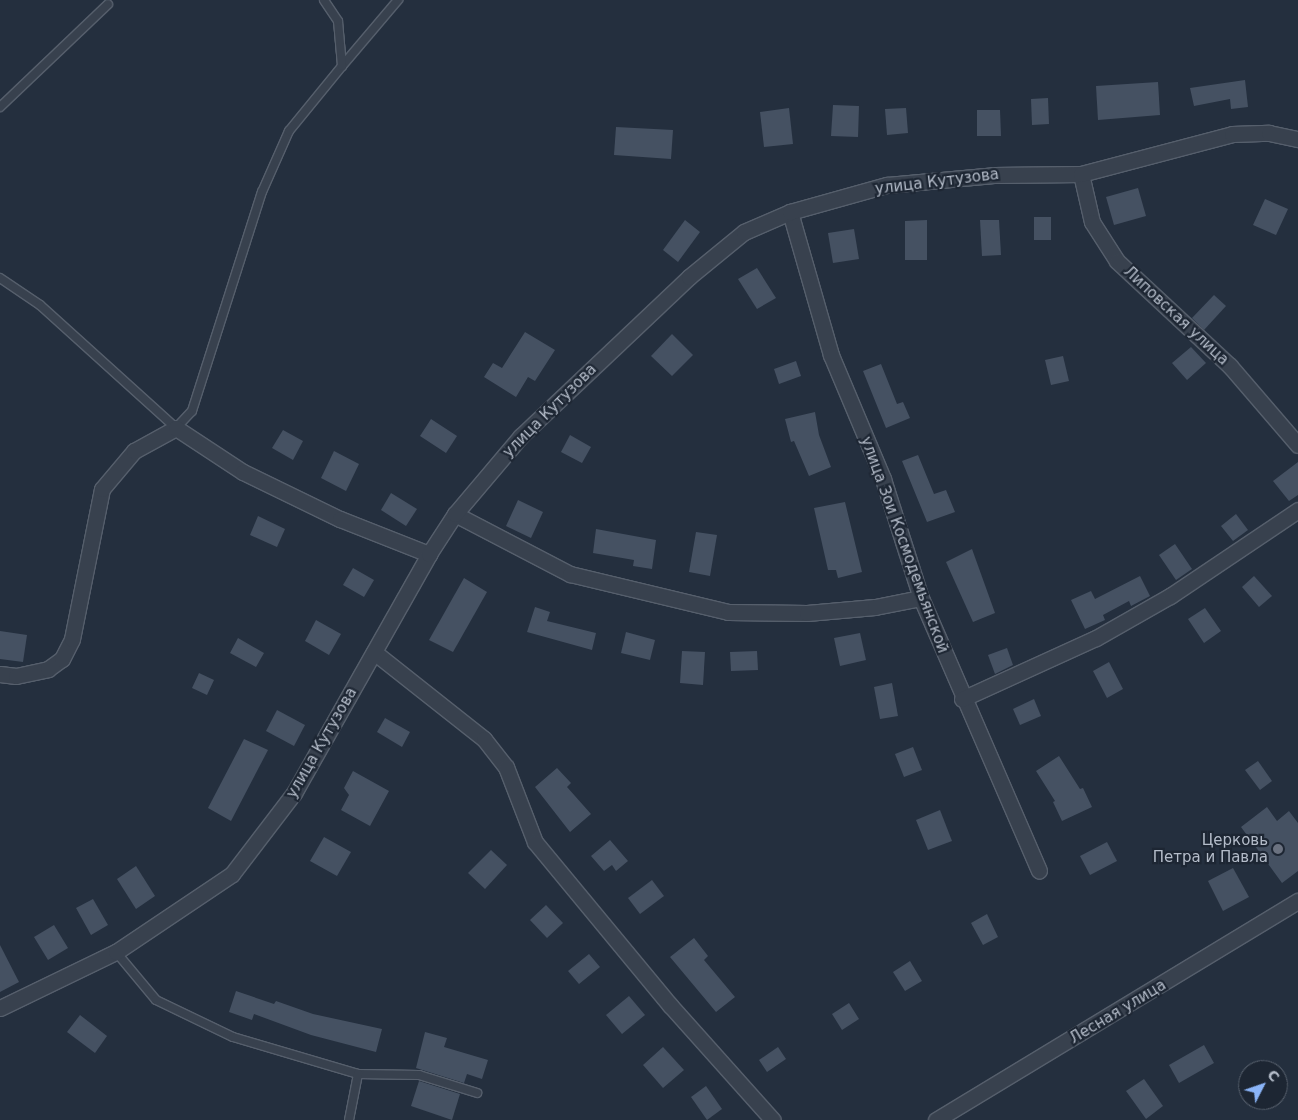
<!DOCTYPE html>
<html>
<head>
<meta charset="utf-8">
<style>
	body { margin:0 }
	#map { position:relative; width:1298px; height:1120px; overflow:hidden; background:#242f3e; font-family:"DejaVu Sans",sans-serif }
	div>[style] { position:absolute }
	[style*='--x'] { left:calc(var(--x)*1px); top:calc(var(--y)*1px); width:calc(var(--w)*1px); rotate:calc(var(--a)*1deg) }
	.building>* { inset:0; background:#455162 }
	.roads { filter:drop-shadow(1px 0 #565f6c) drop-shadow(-1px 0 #565f6c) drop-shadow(0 1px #565f6c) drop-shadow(0 -1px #565f6c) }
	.service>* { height:8px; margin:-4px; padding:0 4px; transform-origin:4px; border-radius:4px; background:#38414e }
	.minor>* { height:15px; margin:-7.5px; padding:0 7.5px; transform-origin:7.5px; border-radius:7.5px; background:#38414e }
	.dots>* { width:14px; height:14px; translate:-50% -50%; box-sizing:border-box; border:2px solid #1d2633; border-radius:50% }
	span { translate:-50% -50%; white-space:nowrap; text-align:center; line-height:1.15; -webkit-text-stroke:4.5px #1d2633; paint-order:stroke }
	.street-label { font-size:15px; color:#b4bcc9 }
	.poi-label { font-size:15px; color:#b4bcc9 }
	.right { translate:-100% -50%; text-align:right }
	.north { position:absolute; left:1238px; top:1060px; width:50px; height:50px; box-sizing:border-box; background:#1d2633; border:1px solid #59626f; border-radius:50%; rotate:49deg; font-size:14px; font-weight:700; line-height:20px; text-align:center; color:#b4bcc9 }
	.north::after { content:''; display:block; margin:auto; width:18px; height:22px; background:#8ab4f8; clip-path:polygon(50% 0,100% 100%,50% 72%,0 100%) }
</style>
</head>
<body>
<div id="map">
	<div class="building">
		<i style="clip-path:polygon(1245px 80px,1248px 107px,1231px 109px,1230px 99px,1194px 106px,1190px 88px)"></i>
		<i style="clip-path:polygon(1158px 82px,1160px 115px,1098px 120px,1096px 86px)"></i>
		<i style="clip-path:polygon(1048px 98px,1049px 124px,1032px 125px,1031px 99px)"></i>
		<i style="clip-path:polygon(833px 105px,859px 106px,858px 137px,831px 136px)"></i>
		<i style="clip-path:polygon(789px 108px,793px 144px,764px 147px,760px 112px)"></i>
		<i style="clip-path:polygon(906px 108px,908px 133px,887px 135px,885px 109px)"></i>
		<i style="clip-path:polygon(977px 110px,1000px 110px,1001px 136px,977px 136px)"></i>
		<i style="clip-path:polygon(616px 127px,673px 130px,671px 159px,614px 155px)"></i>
		<i style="clip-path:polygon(1138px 188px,1146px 216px,1114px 225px,1106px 197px)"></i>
		<i style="clip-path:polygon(1265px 199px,1288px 209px,1276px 235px,1253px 225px)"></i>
		<i style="clip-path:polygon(1034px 217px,1051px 217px,1051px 240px,1034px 240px)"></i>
		<i style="clip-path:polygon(685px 220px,700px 232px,678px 262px,663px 250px)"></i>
		<i style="clip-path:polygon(927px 220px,927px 260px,905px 260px,905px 221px)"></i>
		<i style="clip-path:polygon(980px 220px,999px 220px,1001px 255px,982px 256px)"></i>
		<i style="clip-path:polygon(854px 229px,859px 259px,833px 263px,828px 233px)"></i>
		<i style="clip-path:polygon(757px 268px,776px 298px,757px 309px,738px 279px)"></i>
		<i style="clip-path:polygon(1214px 295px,1226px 306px,1204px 330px,1192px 318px)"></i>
		<i style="clip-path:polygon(525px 332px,555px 350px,535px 381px,528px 377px,516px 397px,484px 377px,493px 363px,502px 368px)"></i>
		<i style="clip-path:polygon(672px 334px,693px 355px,672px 376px,651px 356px)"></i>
		<i style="clip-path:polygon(1191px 347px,1206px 363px,1187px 380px,1172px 363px)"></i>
		<i style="clip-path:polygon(1063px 356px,1069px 381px,1051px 385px,1045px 360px)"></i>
		<i style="clip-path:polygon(796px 361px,801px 376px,779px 384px,774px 369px)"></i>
		<i style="clip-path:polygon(881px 364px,897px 404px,903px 402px,910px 418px,886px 428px,863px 371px)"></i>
		<i style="clip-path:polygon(815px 412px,819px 435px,831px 467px,809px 476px,794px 441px,791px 442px,785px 419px)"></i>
		<i style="clip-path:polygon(431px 419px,457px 436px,446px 453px,420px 436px)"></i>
		<i style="clip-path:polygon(283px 430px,303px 441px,293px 460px,272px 448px)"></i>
		<i style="clip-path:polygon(570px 435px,591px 447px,582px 463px,561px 452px)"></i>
		<i style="clip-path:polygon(334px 451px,359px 464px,346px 491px,321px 478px)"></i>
		<i style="clip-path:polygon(918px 455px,934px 494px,946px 490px,955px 512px,927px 522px,902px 461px)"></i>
		<i style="clip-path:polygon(1298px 462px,1298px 495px,1289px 501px,1273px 481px)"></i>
		<i style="clip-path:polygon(391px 493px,417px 509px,406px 526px,381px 510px)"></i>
		<i style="clip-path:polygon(518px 500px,543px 512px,531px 538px,506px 526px)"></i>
		<i style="clip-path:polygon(845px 502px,862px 572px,838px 578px,836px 570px,828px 570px,814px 508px)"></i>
		<i style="clip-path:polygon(1236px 514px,1248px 530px,1233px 541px,1221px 526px)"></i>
		<i style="clip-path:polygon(258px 516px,285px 529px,277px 547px,250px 535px)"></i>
		<i style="clip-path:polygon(596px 529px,656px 540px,652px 569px,633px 566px,634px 560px,593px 553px)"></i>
		<i style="clip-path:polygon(696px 532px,717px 535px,710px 576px,689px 572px)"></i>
		<i style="clip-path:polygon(1175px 544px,1192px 569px,1176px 580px,1159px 555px)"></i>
		<i style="clip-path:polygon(972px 549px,995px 613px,973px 622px,946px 562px)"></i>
		<i style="clip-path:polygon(353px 568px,374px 580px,364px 597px,343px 585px)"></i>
		<i style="clip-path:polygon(1140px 576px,1150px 596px,1131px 606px,1129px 601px,1103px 615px,1105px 620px,1085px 629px,1071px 600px,1091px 591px,1095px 599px)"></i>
		<i style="clip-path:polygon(1254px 576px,1272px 596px,1259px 607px,1242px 587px)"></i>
		<i style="clip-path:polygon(464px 578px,487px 592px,453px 652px,429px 640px)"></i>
		<i style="clip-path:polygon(535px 607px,550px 612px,547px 621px,596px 633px,592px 650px,527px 632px)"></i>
		<i style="clip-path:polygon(1205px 608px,1221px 631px,1204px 643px,1188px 619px)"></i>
		<i style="clip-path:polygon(316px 620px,341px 634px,329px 655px,305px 641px)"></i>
		<i style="clip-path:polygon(0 631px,27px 635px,23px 662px,0 659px)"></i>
		<i style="clip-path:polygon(626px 632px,655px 640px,650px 660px,621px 653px)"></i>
		<i style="clip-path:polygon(860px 633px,866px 660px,840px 666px,834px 638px)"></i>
		<i style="clip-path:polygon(238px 638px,264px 653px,256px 667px,230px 653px)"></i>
		<i style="clip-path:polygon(1007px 648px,1013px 665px,995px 674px,988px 655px)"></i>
		<i style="clip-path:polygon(682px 651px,705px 652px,703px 685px,680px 683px)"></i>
		<i style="clip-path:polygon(757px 651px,758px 670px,731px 671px,730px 652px)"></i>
		<i style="clip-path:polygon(1109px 662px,1123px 689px,1107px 698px,1093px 671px)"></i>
		<i style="clip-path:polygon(199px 673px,214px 680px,207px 695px,192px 688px)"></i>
		<i style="clip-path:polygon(892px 683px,898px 716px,880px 719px,874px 687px)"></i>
		<i style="clip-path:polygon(1034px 699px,1041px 716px,1020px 725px,1013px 709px)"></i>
		<i style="clip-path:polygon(277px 710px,305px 725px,294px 746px,266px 731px)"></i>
		<i style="clip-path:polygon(385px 718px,410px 732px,402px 747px,377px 732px)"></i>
		<i style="clip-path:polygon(244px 739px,268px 750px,231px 821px,208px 808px)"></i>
		<i style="clip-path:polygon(913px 747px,922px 770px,904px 777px,895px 754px)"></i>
		<i style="clip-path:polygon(1059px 756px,1080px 789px,1083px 788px,1092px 807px,1062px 821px,1053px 802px,1055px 801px,1036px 771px)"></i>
		<i style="clip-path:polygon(1258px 761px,1272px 781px,1260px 790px,1245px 770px)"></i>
		<i style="clip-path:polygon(557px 768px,571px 783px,567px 787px,591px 814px,570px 832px,535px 787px)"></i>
		<i style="clip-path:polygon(353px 771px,389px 791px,370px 826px,341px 810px,349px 795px,344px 788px)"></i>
		<i style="clip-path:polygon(1267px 807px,1277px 821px,1289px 811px,1298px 823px,1298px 871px,1282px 883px,1241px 827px)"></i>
		<i style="clip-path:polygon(940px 810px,952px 841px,928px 850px,916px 820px)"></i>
		<i style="clip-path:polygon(324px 837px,351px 852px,337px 876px,310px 861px)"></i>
		<i style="clip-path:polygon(610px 840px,628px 861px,616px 871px,612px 865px,604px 871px,591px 856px)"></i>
		<i style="clip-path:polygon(1107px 842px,1117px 861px,1090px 875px,1080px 856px)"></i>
		<i style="clip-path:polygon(491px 850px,507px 865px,485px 889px,468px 873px)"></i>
		<i style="clip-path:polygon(136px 866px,155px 896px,136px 909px,117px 879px)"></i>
		<i style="clip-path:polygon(1233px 868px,1249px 897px,1223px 911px,1208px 881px)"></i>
		<i style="clip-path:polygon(652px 880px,664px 896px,640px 914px,628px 898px)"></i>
		<i style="clip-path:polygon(93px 899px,108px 925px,91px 935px,76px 908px)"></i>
		<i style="clip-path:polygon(546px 905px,563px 923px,547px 938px,530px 920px)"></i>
		<i style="clip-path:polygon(987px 914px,998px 937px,983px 945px,971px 923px)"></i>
		<i style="clip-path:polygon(54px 925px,68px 948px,48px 960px,34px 937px)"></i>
		<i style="clip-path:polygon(694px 938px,708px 956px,704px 960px,735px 997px,716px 1012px,670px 957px)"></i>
		<i style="clip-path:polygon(0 945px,19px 982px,0 992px)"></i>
		<i style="clip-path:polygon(589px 954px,600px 967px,579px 984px,568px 971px)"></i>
		<i style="clip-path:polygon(910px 961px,922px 981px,905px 991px,893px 972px)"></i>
		<i style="clip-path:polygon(236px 991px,274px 1004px,276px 1001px,313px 1014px,382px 1029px,376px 1052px,311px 1035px,254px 1014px,252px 1020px,229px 1012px)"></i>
		<i style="clip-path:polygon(629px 996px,645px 1015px,622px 1034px,606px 1015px)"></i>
		<i style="clip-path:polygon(849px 1003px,859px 1019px,842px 1030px,832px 1014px)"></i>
		<i style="clip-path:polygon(80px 1015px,107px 1036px,95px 1053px,67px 1032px)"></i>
		<i style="clip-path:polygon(425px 1032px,447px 1038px,444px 1047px,488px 1060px,482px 1079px,467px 1074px,464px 1083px,416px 1068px)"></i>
		<i style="clip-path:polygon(1204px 1045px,1214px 1063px,1179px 1083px,1169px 1065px)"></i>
		<i style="clip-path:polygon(663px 1047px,684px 1070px,663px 1088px,643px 1065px)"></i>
		<i style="clip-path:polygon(778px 1047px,786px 1059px,767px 1072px,759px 1060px)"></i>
		<i style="clip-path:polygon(1144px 1079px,1163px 1106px,1146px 1119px,1126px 1091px)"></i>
		<i style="clip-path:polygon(419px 1081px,460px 1094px,452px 1120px,411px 1106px)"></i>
		<i style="clip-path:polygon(706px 1086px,722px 1109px,707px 1120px,691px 1097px)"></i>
	</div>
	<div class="roads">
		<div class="service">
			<i style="--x:342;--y:66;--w:87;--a:-49.7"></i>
			<i style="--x:0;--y:107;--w:149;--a:-43.6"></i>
			<i style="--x:0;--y:278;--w:48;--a:34"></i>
			<i style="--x:40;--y:305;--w:183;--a:42.1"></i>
			<i style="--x:176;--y:428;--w:23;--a:-47"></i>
			<i style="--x:192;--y:411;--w:230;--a:-72.3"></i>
			<i style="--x:262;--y:192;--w:67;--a:-66.1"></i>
			<i style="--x:289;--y:131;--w:84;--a:-50.8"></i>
			<i style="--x:342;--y:66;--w:45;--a:-95.1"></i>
			<i style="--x:338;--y:21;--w:25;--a:-124"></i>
			<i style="--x:116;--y:952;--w:62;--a:50.2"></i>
			<i style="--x:156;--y:1000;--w:85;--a:25.7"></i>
			<i style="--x:233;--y:1037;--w:130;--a:16.5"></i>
			<i style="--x:358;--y:1074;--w:61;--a:0.9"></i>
			<i style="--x:419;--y:1075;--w:61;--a:17.2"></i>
			<i style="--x:349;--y:1120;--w:47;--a:-78.9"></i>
		</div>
		<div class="minor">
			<i style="--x:1081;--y:174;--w:49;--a:77.1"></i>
			<i style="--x:1092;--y:222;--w:46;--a:57.3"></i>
			<i style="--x:1117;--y:261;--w:154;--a:42.9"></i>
			<i style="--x:1230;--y:366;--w:104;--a:49.3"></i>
			<i style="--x:790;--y:212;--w:149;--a:74"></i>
			<i style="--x:831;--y:355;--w:134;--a:67.2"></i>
			<i style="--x:883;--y:479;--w:125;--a:72.3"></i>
			<i style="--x:921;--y:598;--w:297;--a:66.6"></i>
			<i style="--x:455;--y:514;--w:130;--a:27.6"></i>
			<i style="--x:570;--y:574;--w:163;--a:13.5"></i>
			<i style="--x:728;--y:612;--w:79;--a:0.7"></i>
			<i style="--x:807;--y:613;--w:68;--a:-5"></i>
			<i style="--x:875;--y:607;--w:47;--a:-11.1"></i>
			<i style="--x:374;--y:652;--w:140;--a:38.3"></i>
			<i style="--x:484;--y:739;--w:36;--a:52"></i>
			<i style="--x:506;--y:767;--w:80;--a:68.9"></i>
			<i style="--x:535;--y:842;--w:212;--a:50.4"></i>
			<i style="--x:670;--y:1005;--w:154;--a:48.2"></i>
			<i style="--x:0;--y:674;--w:16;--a:7"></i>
			<i style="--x:16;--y:676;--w:33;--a:-12"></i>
			<i style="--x:48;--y:669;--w:17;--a:-36"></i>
			<i style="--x:62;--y:659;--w:22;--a:-63"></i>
			<i style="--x:72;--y:639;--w:153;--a:-78.7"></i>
			<i style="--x:102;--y:489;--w:50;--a:-49.9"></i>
			<i style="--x:134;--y:451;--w:48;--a:-28.7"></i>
			<i style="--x:176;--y:428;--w:80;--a:33.3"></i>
			<i style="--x:243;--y:472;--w:108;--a:25.9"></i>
			<i style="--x:340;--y:519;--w:96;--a:21.5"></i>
			<i style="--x:962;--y:699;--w:147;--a:-24.5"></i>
			<i style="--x:1096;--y:638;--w:85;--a:-29.6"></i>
			<i style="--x:1170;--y:596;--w:154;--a:-33.9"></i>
			<i style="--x:0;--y:1008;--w:129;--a:-25.8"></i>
			<i style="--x:116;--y:952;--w:140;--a:-33.9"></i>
			<i style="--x:232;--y:874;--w:102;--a:-52.6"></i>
			<i style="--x:294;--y:793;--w:274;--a:-60.5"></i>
			<i style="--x:429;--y:554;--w:48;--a:-57"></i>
			<i style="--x:455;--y:514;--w:102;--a:-49.8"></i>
			<i style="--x:521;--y:436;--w:231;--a:-43.4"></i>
			<i style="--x:689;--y:277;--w:71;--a:-39.3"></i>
			<i style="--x:744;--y:232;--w:50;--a:-23.5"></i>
			<i style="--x:790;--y:212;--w:101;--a:-15.6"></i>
			<i style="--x:887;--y:185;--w:107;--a:-5.3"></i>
			<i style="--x:994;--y:175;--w:87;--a:-0.7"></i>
			<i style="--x:1081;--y:174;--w:156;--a:-14.8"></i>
			<i style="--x:1232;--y:134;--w:37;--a:-2"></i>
			<i style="--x:1269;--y:133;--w:30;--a:12"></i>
			<i style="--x:936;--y:1120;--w:423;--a:-31.2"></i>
		</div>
	</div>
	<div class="dots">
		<i style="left:1278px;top:849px;background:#6b7280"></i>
	</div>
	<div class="street-label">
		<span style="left:937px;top:182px;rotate:-7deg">улица Кутузова</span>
		<span style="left:1176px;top:316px;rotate:43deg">Липовская улица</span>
		<span style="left:550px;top:411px;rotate:-45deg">улица Кутузова</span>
		<span style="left:904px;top:545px;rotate:70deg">улица Зои Космодемьянской</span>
		<span style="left:322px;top:743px;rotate:-60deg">улица Кутузова</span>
		<span style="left:1118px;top:1012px;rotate:-31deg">Лесная улица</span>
	</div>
	<div class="poi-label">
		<span class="right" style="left:1268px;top:849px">Церковь<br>Петра и Павла</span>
	</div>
	<div class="north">С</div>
</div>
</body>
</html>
